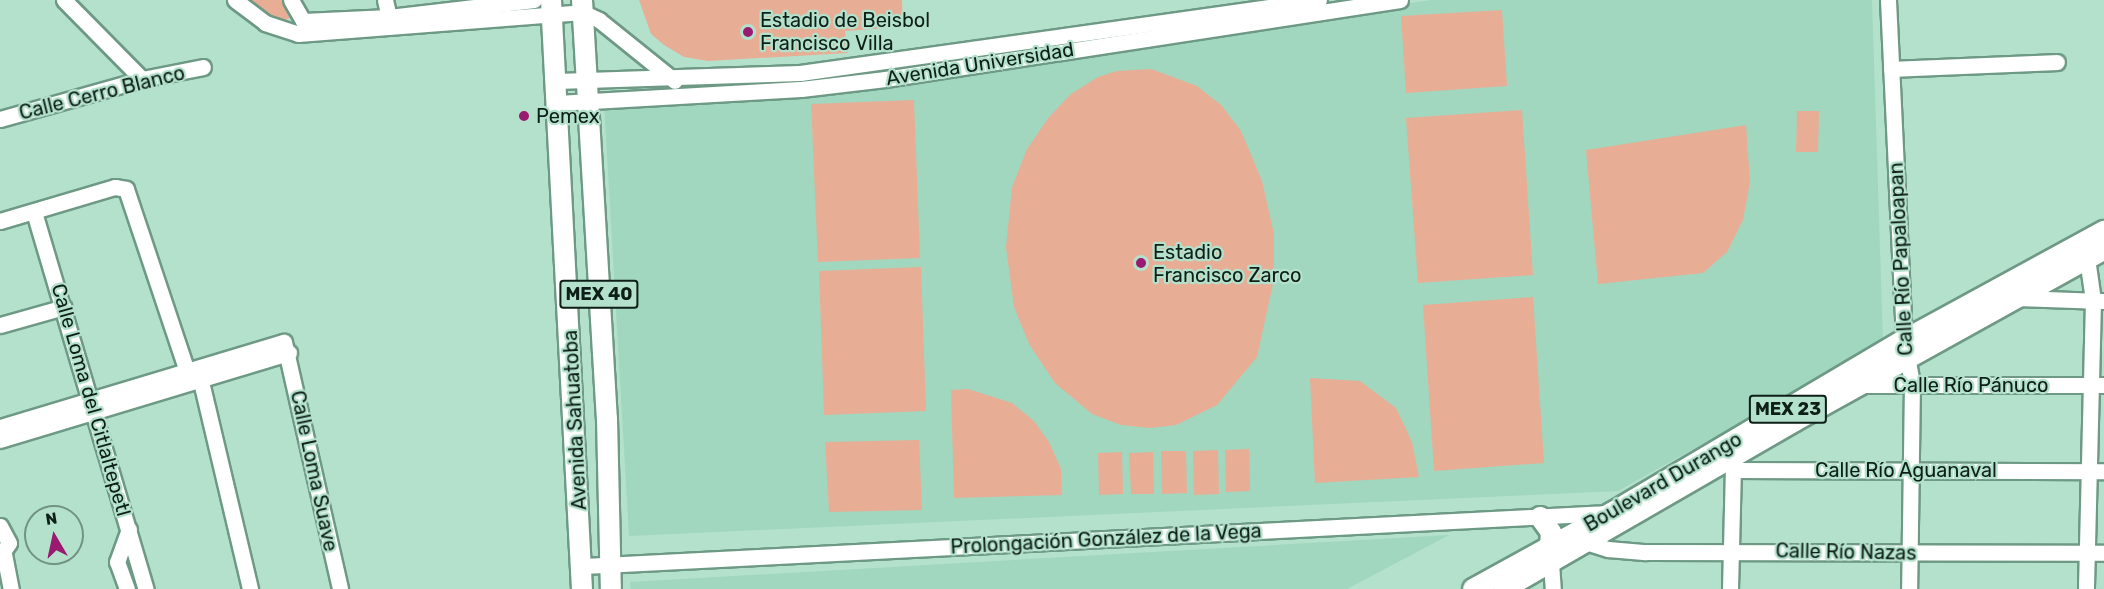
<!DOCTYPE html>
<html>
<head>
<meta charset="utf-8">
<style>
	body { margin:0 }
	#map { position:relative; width:2104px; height:589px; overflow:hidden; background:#b4e1cc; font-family:Rubik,sans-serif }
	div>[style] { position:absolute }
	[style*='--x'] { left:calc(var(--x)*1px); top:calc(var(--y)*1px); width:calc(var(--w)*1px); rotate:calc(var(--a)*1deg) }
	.built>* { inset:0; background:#a1d6bf }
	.green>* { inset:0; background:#e7ae95 }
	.roads { filter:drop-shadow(2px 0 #6d9985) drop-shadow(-2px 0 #6d9985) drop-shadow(0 2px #6d9985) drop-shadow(0 -2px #6d9985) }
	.minor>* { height:15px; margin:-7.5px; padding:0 7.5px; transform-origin:7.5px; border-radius:7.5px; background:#fff }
	.major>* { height:20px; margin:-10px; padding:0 10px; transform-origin:10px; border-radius:10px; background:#fff }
	.dots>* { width:16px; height:16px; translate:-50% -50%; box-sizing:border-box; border:3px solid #b4e1cc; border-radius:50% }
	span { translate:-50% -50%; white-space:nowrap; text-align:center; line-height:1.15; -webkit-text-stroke:4.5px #b4e1cc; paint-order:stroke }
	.shield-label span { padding:2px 4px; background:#b4e1cc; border:2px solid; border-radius:4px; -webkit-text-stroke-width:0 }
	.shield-label { font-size:18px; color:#0d1f17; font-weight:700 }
	.poi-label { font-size:20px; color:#0d1f17 }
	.left { translate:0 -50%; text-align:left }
	.street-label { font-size:20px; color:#0d1f17 }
	.north { position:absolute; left:24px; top:505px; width:60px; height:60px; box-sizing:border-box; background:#b4e1cc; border:2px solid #719384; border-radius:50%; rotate:351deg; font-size:16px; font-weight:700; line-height:24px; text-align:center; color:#0d1f17 }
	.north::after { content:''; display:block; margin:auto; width:21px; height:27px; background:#991a70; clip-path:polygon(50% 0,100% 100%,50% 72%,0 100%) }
</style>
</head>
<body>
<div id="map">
	<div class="built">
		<i style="clip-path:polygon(1431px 0,1872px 0,1883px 343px,1618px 491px,629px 536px,604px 103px,813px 94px)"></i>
		<i style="clip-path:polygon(1449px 535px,1347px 589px,631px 589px,630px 582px)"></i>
	</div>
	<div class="green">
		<i style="clip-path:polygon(250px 0,284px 0,294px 15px,279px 24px)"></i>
		<i style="clip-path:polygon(639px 0,902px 0,903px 27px,845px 31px,848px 53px,708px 61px,684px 57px,664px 45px,651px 34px)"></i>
		<i style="clip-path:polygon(1502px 10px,1507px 86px,1406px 93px,1401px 16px)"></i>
		<i style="clip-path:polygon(1151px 69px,1197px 86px,1221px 105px,1241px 131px,1262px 181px,1274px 234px,1274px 279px,1257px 357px,1217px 405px,1176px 425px,1150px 428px,1121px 425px,1092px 414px,1055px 383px,1029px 344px,1014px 307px,1006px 247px,1012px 187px,1027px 149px,1049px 117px,1071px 94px,1098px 77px,1117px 71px)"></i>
		<i style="clip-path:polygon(914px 100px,920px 258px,818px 262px,811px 104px)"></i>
		<i style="clip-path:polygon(1522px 110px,1533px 275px,1418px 283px,1406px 118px)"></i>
		<i style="clip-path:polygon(1797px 111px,1819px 111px,1818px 152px,1796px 152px)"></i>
		<i style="clip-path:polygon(1746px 125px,1750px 182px,1743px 220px,1727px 252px,1703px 273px,1598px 284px,1586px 150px)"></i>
		<i style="clip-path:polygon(921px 267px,926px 411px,824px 415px,819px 271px)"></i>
		<i style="clip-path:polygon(1533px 297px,1544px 463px,1434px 471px,1423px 305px)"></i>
		<i style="clip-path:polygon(1310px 378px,1360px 381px,1396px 408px,1412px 442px,1419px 477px,1315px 483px)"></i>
		<i style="clip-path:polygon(968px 389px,1012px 403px,1034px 421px,1049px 442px,1061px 469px,1062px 495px,954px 498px,951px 390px)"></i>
		<i style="clip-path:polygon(919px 440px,922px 510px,829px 512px,825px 442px)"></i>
		<i style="clip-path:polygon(1249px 449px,1250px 491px,1226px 492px,1225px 450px)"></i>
		<i style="clip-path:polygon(1218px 450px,1219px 494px,1194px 495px,1193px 451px)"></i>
		<i style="clip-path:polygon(1161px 451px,1186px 451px,1187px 493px,1162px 494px)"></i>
		<i style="clip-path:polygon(1122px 452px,1123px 494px,1099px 495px,1098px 453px)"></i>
		<i style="clip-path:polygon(1153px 452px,1154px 494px,1131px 494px,1129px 453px)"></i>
	</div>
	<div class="roads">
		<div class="minor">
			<i style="--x:64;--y:0;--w:111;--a:45.4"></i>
			<i style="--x:235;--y:0;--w:38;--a:37"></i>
			<i style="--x:265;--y:23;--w:35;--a:18"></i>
			<i style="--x:298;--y:34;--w:285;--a:-4.4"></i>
			<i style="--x:582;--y:12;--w:19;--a:25"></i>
			<i style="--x:599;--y:20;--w:97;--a:38.8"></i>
			<i style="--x:291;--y:0;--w:24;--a:60"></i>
			<i style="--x:385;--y:0;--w:27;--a:77"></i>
			<i style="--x:1888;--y:0;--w:340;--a:87.3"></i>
			<i style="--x:1904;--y:340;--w:44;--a:79.5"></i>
			<i style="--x:1912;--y:383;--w:206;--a:90.8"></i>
			<i style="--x:303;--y:21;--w:86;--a:-2.7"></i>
			<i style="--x:389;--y:17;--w:146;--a:-6.7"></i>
			<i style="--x:1891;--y:69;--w:166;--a:-2.4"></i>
			<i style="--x:556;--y:81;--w:244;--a:-1.9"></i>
			<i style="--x:800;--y:73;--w:524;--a:-8.01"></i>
			<i style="--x:557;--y:103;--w:244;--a:-3.3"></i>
			<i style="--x:801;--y:89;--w:85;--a:-6.8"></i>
			<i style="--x:885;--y:79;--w:521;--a:-8.72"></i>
			<i style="--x:0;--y:119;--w:148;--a:-15.7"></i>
			<i style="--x:142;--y:79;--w:62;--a:-11.1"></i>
			<i style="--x:34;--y:212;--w:393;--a:73.5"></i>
			<i style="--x:0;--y:221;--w:120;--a:-16.5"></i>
			<i style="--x:115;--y:187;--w:11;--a:10"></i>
			<i style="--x:126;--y:189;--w:195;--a:71.5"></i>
			<i style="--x:2086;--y:251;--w:49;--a:81.9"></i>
			<i style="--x:2093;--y:300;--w:289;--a:91.4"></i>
			<i style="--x:2017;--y:298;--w:87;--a:2"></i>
			<i style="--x:0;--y:325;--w:66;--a:-15.7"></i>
			<i style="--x:199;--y:373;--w:222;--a:76.7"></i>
			<i style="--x:1861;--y:385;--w:243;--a:0"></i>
			<i style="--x:0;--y:427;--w:296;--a:-16.7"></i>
			<i style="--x:284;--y:342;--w:253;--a:77.2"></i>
			<i style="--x:0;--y:440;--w:302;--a:-16.8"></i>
			<i style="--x:1721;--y:451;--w:22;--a:58"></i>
			<i style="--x:1733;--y:470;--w:371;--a:0.2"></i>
			<i style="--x:0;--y:526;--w:19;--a:62"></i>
			<i style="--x:9;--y:543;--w:16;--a:125"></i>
			<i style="--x:1589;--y:543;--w:20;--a:18"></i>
			<i style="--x:1608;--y:549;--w:38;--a:5"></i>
			<i style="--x:1646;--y:552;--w:458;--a:0.1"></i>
			<i style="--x:4;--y:554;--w:36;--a:79"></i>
			<i style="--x:1551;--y:563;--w:26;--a:86"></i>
			<i style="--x:584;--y:566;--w:1025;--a:-2.96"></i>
			<i style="--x:127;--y:589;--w:29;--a:-110"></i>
			<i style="--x:117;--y:562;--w:35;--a:-70"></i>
			<i style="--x:1730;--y:589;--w:119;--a:-88.6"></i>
		</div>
		<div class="major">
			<i style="--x:551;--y:0;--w:590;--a:86.99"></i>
			<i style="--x:582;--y:0;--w:420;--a:86.6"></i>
			<i style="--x:607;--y:419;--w:170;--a:88.7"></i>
			<i style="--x:1540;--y:517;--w:19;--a:54"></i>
			<i style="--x:1551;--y:532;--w:16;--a:94"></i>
			<i style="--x:1473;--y:589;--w:158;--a:-28.8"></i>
			<i style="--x:1611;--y:513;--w:340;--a:-30.6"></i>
			<i style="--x:1904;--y:340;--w:228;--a:-28.6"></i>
			<i style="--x:1504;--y:589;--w:336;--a:-30"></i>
			<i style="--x:1795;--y:421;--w:353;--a:-29"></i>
		</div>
	</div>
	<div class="dots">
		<i style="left:748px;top:32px;background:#991a70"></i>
		<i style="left:524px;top:116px;background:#991a70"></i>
		<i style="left:1141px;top:263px;background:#991a70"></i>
	</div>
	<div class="shield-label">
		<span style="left:599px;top:294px">MEX 40</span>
		<span style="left:1788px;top:409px">MEX 23</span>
	</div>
	<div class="poi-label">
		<span class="left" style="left:760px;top:32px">Estadio de Beisbol<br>Francisco Villa</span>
		<span class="left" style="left:536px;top:116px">Pemex</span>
		<span class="left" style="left:1153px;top:264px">Estadio<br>Francisco Zarco</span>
	</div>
	<div class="street-label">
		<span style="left:980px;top:64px;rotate:-9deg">Avenida Universidad</span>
		<span style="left:102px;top:93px;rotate:-14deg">Calle Cerro Blanco</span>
		<span style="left:1901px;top:259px;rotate:-93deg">Calle Río Papaloapan</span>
		<span style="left:1971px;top:385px">Calle Río Pánuco</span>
		<span style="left:91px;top:400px;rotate:74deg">Calle Loma del Citlaltepetl</span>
		<span style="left:575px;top:420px;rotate:-93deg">Avenida Sahuatoba</span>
		<span style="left:1906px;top:470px">Calle Río Aguanaval</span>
		<span style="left:314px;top:471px;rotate:78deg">Calle Loma Suave</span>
		<span style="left:1663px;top:482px;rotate:-30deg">Boulevard Durango</span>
		<span style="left:1106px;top:539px;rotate:-3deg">Prolongación González de la Vega</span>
		<span style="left:1846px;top:552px;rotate:1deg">Calle Río Nazas</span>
	</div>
	<div class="north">N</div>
</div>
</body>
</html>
